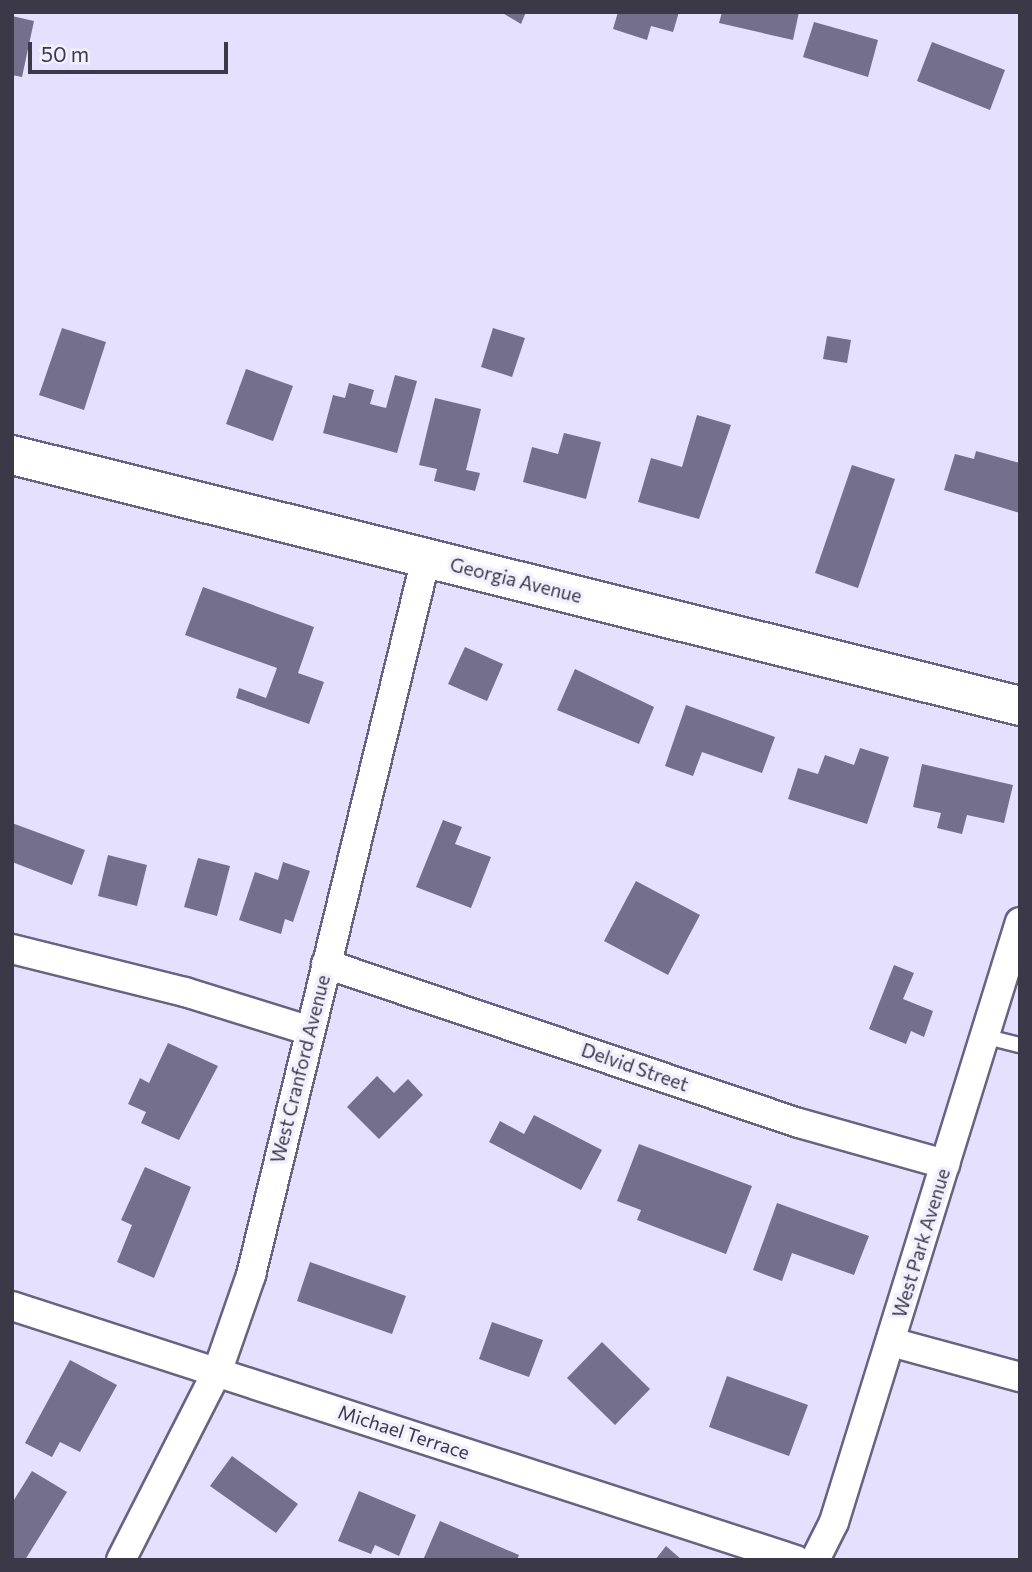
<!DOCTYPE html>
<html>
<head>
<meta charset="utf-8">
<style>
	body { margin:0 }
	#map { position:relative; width:1032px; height:1572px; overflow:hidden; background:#e5e0fd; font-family:Commissioner,sans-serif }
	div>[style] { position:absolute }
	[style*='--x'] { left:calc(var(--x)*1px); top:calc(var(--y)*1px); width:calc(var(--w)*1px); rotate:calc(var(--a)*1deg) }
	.building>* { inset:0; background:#756f8e }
	.roads { filter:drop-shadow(2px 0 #696382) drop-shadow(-2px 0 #696382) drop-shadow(0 2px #696382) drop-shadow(0 -2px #696382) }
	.lane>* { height:14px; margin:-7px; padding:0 7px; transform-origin:7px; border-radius:7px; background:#fff }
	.street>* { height:28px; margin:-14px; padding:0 14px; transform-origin:14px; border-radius:14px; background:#fff }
	.secondary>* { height:38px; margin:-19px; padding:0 19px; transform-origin:19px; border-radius:19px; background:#fff }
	span { translate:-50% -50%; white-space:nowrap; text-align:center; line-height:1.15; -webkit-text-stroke:7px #f2effe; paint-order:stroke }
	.street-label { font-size:19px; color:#3b3947 }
	.frame { position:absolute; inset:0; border:14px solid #3b3947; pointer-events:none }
	.scale { position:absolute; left:28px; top:42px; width:200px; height:32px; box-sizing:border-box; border:4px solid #3b3947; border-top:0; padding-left:9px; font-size:21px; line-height:24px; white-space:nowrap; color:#3b3947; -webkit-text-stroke:5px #f2effe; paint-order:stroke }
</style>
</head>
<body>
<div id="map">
	<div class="building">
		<i style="clip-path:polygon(501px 12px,526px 12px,521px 24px)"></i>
		<i style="clip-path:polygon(618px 12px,679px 12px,673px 32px,651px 26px,647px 40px,613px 29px)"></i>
		<i style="clip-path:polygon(722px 12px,799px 12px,793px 40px,719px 23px)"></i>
		<i style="clip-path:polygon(12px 16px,34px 21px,22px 77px,12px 75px)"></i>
		<i style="clip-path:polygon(814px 22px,878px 40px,868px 77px,803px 57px)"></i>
		<i style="clip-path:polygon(932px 42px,1005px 70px,990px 110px,917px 81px)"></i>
		<i style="clip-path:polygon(62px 328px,106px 342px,84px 410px,39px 395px)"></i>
		<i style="clip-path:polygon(493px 328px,525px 338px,512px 377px,481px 367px)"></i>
		<i style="clip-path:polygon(827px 336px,851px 340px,847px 363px,823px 359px)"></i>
		<i style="clip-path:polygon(246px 369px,293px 386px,273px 441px,226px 424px)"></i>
		<i style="clip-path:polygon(395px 375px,417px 381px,397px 453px,323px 433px,333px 395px,345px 398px,349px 383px,374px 390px,370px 404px,386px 408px)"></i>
		<i style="clip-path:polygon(435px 398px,481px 409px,466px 470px,480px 473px,475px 491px,434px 481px,437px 469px,419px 465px)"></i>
		<i style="clip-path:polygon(697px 415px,731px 425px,699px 519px,638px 502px,651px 458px,682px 467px)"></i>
		<i style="clip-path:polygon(564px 433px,601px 442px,586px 499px,523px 482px,532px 447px,558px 454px)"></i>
		<i style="clip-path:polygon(976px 451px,1020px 463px,1020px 513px,944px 490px,955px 454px,974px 459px)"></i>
		<i style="clip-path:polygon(852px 465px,895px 479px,858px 588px,815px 573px)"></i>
		<i style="clip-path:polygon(203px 587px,314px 627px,298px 673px,324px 682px,309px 724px,236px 698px,239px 688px,266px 698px,277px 668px,185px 635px)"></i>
		<i style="clip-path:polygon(465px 647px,503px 664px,487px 701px,448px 684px)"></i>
		<i style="clip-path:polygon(575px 669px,654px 707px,639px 744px,557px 710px)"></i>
		<i style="clip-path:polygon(686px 705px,775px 737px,762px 773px,702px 752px,693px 776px,665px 766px)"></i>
		<i style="clip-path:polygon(860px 748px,889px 757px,867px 824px,788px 799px,798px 768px,818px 774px,825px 755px,854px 765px)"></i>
		<i style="clip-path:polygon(922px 764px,1013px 785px,1004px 823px,967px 815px,962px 834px,937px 828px,941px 813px,913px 807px)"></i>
		<i style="clip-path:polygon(443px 820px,462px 827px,455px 844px,491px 857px,471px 908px,416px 887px)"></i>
		<i style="clip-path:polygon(12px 823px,85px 850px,72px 885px,12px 862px)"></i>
		<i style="clip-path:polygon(108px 855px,147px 865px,137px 906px,98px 896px)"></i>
		<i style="clip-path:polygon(198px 858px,230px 866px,217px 916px,184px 907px)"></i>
		<i style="clip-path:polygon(283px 862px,310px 871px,293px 922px,285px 919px,281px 934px,239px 920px,255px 872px,278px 880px)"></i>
		<i style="clip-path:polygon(636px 881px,700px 915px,668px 975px,604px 941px)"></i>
		<i style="clip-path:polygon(894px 965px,914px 973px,903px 999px,933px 1011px,924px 1037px,911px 1031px,906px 1044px,869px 1029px)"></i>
		<i style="clip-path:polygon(168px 1043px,218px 1066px,179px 1140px,141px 1123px,146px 1112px,128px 1104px,140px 1078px,149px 1083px)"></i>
		<i style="clip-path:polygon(377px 1076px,394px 1093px,408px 1079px,423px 1095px,379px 1139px,347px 1107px)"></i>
		<i style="clip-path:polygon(534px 1115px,602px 1150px,581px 1190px,489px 1142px,500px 1121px,524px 1134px)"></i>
		<i style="clip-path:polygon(639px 1144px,752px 1186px,726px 1254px,637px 1220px,641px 1210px,617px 1201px)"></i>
		<i style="clip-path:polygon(145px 1167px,191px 1187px,154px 1278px,117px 1262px,132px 1225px,121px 1220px)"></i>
		<i style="clip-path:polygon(777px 1203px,869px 1236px,854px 1275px,792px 1253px,782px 1281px,753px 1270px)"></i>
		<i style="clip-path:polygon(310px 1262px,406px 1296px,392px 1334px,297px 1301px)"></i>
		<i style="clip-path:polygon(492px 1322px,543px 1340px,529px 1377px,479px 1359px)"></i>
		<i style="clip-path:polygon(602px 1342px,650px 1389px,615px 1425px,567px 1378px)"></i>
		<i style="clip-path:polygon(70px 1360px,117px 1385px,80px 1452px,60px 1442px,52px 1457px,25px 1443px)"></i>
		<i style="clip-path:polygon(727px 1376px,808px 1405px,789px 1456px,709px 1427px)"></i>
		<i style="clip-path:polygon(232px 1456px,298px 1504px,276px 1533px,210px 1486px)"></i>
		<i style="clip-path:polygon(32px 1471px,67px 1492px,25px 1560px,12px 1560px,12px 1503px)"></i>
		<i style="clip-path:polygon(359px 1491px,416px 1515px,399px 1556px,375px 1545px,371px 1554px,338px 1541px)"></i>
		<i style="clip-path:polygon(440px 1521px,519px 1555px,517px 1560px,423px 1560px)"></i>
		<i style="clip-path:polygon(666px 1546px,682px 1560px,655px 1560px)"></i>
	</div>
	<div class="roads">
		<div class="lane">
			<i style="--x:983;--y:1036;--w:38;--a:14"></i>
		</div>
		<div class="street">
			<i style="--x:12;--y:949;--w:178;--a:14"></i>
			<i style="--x:185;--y:992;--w:129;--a:17.2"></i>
			<i style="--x:326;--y:964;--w:499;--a:18.6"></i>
			<i style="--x:799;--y:1123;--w:152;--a:15.7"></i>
			<i style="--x:12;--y:1306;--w:824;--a:17.95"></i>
			<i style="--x:891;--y:1342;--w:134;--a:15.2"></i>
			<i style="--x:121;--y:1560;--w:213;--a:-63"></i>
			<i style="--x:218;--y:1370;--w:101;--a:-70.8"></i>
			<i style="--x:251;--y:1275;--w:738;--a:-76.28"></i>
			<i style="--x:815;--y:1560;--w:42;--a:-63.4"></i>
			<i style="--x:834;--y:1522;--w:628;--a:-72.78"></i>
		</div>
		<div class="secondary">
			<i style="--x:12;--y:455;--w:1039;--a:13.98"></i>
		</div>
	</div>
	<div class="street-label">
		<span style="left:516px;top:580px;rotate:14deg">Georgia Avenue</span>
		<span style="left:635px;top:1067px;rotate:19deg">Delvid Street</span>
		<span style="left:300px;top:1069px;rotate:-76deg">West Cranford Avenue</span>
		<span style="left:921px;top:1243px;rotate:-73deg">West Park Avenue</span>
		<span style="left:404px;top:1432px;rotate:18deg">Michael Terrace</span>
	</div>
	<div class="frame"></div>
	<div class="scale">50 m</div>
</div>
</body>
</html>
